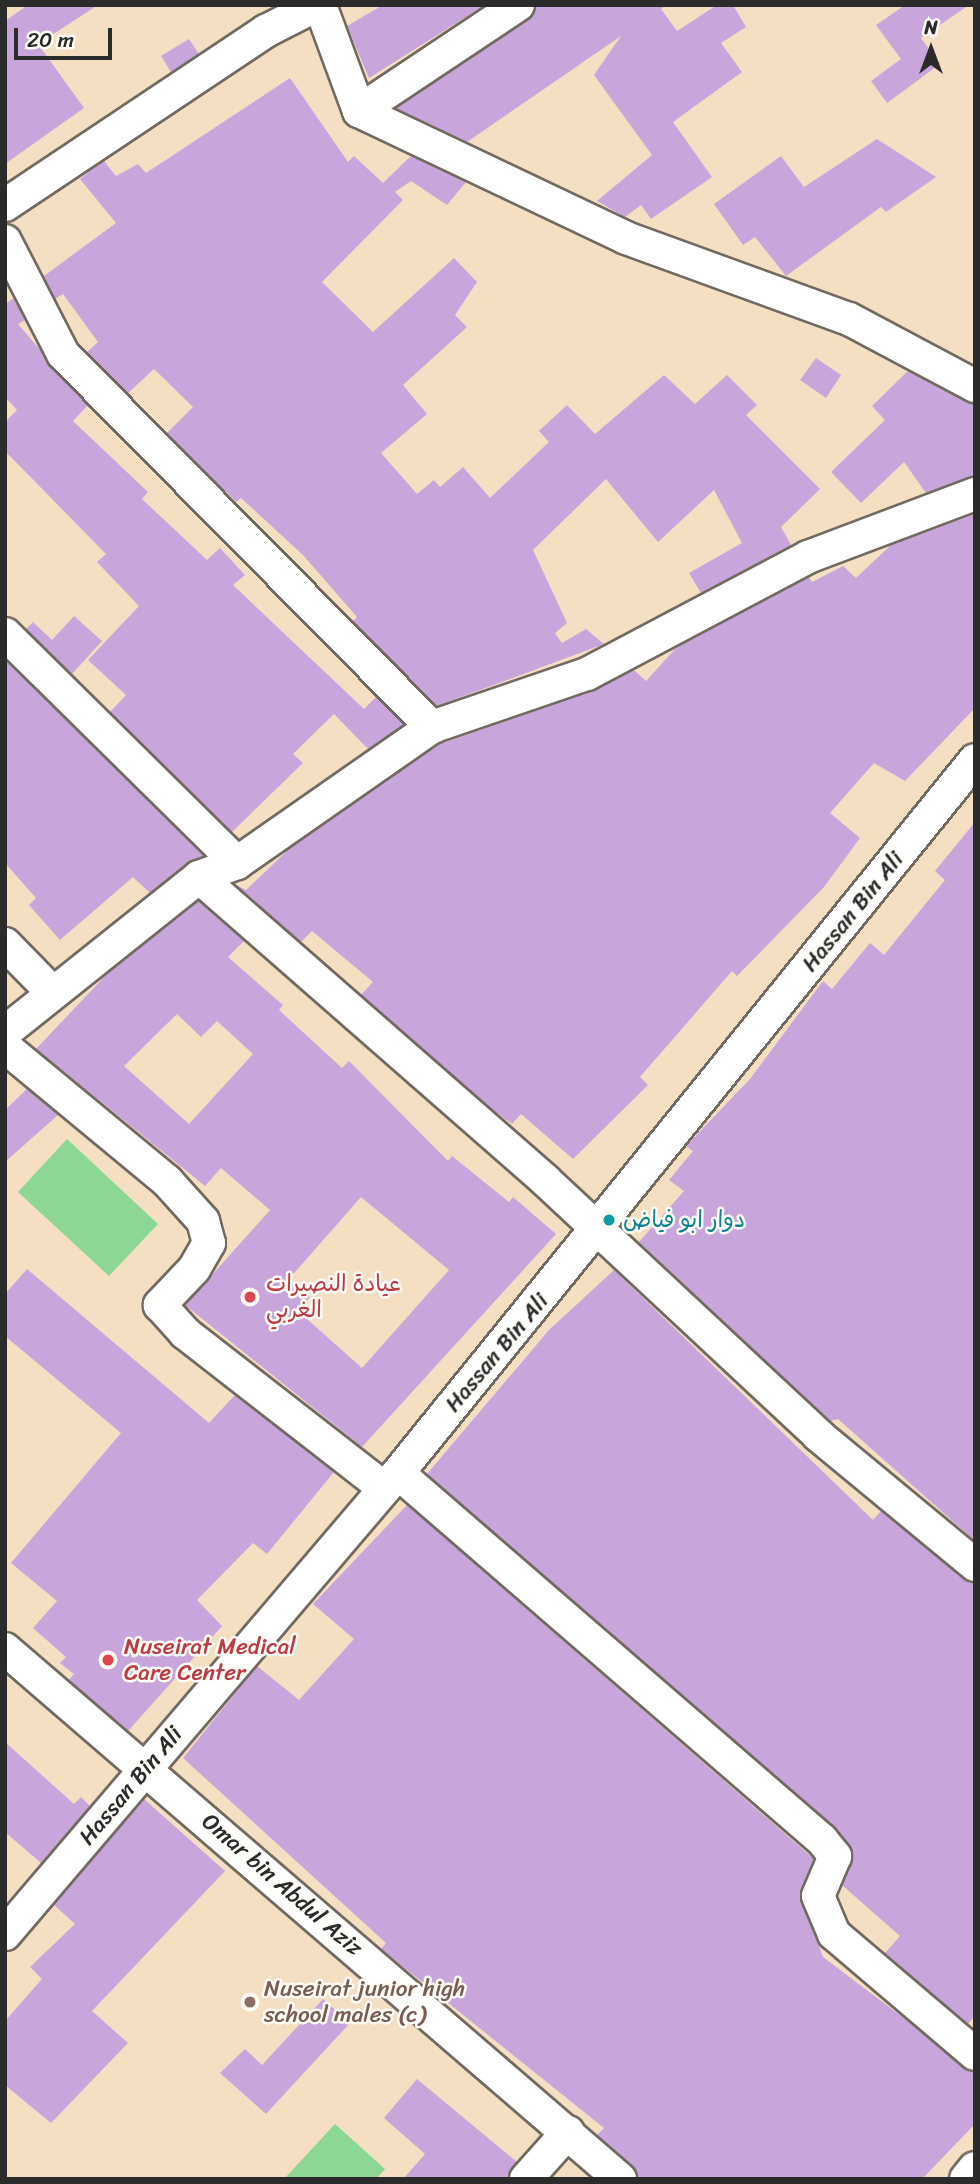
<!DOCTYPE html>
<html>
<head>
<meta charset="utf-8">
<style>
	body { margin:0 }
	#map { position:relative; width:980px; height:2184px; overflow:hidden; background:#f4dfc3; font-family:Sriracha,"Playpen Sans Arabic",sans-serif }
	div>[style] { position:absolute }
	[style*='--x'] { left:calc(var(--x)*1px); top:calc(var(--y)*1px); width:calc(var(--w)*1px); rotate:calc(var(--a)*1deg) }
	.green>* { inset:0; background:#8cd794 }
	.building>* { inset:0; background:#c8a6db }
	.roads { filter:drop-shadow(2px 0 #716a60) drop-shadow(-2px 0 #716a60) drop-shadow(0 2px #716a60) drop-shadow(0 -2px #716a60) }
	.minor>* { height:32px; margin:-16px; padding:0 16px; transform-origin:16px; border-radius:16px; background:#fff }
	.dots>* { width:19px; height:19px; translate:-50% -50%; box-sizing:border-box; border:4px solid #fdfcf7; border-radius:50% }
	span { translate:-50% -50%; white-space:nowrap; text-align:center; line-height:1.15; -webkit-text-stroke:5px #fdfcf7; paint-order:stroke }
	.street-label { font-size:23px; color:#2b2b2b }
	.culture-label { font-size:23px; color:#0d838f }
	.left { translate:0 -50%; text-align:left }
	.health-label { font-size:23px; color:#be3a42 }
	.education-label { font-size:23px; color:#785e54 }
	.frame { position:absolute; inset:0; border:7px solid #2b2b2b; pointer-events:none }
	.north { position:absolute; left:896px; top:14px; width:70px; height:70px; -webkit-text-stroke:5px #fdfcf7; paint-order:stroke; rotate:0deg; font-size:19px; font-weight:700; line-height:28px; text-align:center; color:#2b2b2b }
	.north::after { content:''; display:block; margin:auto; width:24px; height:32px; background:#2b2b2b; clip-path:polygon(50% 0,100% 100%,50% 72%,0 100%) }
	.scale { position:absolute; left:14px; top:28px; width:98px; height:32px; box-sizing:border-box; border:4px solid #2b2b2b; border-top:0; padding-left:9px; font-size:21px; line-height:24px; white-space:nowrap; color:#2b2b2b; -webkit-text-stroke:5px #fdfcf7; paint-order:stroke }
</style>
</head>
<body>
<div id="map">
	<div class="green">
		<i style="clip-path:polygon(67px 1139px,158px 1224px,109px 1276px,18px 1192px)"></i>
		<i style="clip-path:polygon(335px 2124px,385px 2169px,376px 2179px,284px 2179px)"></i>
	</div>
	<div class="building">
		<i style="clip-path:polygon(28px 5px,98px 5px,38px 44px,84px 108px,5px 164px,5px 21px)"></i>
		<i style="clip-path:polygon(383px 5px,485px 5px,369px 78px,347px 26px)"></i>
		<i style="clip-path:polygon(536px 5px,666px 5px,661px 9px,677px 31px,717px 5px,733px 5px,746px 27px,721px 43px,742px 72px,673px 122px,712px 177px,651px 219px,641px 205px,625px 217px,597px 201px,652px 155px,594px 75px,621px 36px,467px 142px,396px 108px,528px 20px)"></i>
		<i style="clip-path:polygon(905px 5px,969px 5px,921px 38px,940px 64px,887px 103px,871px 81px,901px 59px,876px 25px)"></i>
		<i style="clip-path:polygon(189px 39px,199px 54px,171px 72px,161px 56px)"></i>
		<i style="clip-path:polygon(290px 78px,348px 162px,354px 156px,383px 183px,411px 156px,466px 182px,447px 205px,411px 181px,395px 192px,403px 200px,322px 282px,373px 332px,454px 258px,477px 282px,455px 315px,467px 327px,403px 385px,427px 414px,381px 453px,417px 494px,434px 480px,440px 487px,463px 467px,490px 498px,549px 442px,539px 431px,567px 405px,595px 434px,664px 375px,695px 404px,727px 375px,757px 405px,746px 415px,820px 489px,781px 527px,791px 545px,701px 593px,689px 573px,742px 543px,714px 490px,658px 542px,606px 479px,533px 550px,567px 623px,555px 633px,562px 643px,586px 629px,604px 644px,437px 706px,353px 621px,357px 617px,303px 555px,241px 498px,236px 502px,167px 433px,193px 407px,154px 369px,128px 393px,87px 352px,98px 342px,63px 294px,55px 299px,44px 276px,116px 223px,80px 179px,90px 171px,104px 161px,116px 176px,138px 164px,146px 173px)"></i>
		<i style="clip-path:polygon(877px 139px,936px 177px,886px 212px,881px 207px,786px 276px,755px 237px,743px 245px,714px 204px,781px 156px,804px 187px)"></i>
		<i style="clip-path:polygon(14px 298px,25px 320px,18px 324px,88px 405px,73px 421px,148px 492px,142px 499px,207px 560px,220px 548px,245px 575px,233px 585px,364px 709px,376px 697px,404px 724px,368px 749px,334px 714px,293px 754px,303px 763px,232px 832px,110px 712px,126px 695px,88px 660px,139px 606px,97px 562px,106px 554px,5px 451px,5px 422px,17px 410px,5px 397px,5px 304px)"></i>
		<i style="clip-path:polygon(816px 358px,841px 375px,826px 398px,800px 380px)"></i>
		<i style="clip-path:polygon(908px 371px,975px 404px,975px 476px,926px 493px,904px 462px,861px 503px,831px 472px,885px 420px,872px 406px)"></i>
		<i style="clip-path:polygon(975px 514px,975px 708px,905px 781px,874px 763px,830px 813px,860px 838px,824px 887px,737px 976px,732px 971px,640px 1077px,648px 1085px,573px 1159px,521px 1114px,512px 1124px,490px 1108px,361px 995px,373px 982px,312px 931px,301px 942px,234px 884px,246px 890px,288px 850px,440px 744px,593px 691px,634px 670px,646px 681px,676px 648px,809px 577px,812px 582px,843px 566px,856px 578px,891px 545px)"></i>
		<i style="clip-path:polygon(74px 616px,102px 641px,72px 674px,26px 629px,33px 622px,52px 640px)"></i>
		<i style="clip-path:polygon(5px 660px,204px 856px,150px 893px,133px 877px,60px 940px,29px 905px,36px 898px,5px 863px)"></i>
		<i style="clip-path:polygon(975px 822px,975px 1541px,838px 1419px,830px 1421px,639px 1242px,684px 1191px,669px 1180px,693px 1151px,686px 1146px,750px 1079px,823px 981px,832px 989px,870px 943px,884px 955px,945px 880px,935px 871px)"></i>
		<i style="clip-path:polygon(evenodd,198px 901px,244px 941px,228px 957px,283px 1005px,279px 1010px,342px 1068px,349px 1061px,448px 1161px,452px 1156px,509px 1202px,513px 1197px,556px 1234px,362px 1447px,185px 1305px,270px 1210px,221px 1168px,205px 1186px,36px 1049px,108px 973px,198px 901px,177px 1014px,201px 1037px,217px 1021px,253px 1054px,189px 1124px,124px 1066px,177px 1014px,198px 901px,361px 1197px,449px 1270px,362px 1368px,298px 1311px,310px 1297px,289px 1279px,361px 1197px)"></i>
		<i style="clip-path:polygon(27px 1089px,58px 1115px,5px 1162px,5px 1110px)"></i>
		<i style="clip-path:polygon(27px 1269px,209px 1423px,235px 1395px,334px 1472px,267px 1554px,253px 1543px,197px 1600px,222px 1626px,128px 1731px,69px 1680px,74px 1674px,60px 1663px,66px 1657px,33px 1628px,57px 1601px,11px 1563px,121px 1433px,5px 1336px,5px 1294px)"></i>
		<i style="clip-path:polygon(614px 1270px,873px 1520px,881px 1511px,975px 1583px,975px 2016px,968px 2024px,885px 1953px,900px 1936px,842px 1885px,853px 1853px,834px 1826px,427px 1474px,549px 1330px)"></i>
		<i style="clip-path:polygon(407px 1505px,814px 1859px,800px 1896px,823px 1957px,975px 2072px,975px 2124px,922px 2179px,640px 2179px,597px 2135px,604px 2128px,381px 1949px,386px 1943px,183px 1758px,257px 1666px,299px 1700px,354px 1639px,313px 1604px)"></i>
		<i style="clip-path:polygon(5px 1742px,74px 1804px,81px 1797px,90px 1806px,41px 1863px,5px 1832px)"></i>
		<i style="clip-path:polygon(144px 1799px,225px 1871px,92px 2011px,128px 2043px,51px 2123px,5px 2085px,5px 2021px,42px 1979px,30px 1967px,75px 1924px,54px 1905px)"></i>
		<i style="clip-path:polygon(323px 1999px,350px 2023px,266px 2114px,220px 2073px,245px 2049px,262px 2065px)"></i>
		<i style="clip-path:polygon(417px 2079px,517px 2162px,508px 2179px,403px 2179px,425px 2154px,384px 2118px)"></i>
	</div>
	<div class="roads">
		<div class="minor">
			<i style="--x:320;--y:5;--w:113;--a:69.8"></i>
			<i style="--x:359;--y:111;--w:296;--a:25.4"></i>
			<i style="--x:626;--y:238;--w:237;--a:20"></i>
			<i style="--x:849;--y:319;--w:143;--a:28"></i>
			<i style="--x:359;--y:111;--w:191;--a:-33.7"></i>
			<i style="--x:5;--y:205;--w:314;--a:-33.7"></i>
			<i style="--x:266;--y:31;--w:57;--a:-27"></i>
			<i style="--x:5;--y:241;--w:127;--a:62.8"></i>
			<i style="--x:63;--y:354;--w:525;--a:45.31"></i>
			<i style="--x:5;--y:634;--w:326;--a:44.6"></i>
			<i style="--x:199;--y:877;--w:460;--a:41.2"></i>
			<i style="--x:545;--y:1180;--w:374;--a:43"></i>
			<i style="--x:818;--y:1435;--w:204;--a:39.6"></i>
			<i style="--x:5;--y:944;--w:66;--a:45.6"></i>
			<i style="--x:5;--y:1032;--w:248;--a:-38.6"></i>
			<i style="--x:199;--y:877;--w:40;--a:-20.2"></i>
			<i style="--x:237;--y:863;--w:238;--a:-34.9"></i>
			<i style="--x:432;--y:727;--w:164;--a:-18.9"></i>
			<i style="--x:587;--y:674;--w:250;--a:-27.9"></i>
			<i style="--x:808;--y:557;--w:178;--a:-20.7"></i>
			<i style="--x:5;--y:1047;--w:210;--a:39.6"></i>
			<i style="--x:167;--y:1181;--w:54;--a:48"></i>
			<i style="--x:203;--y:1221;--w:23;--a:75"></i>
			<i style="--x:209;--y:1243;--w:30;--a:120"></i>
			<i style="--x:194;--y:1269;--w:50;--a:133.4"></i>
			<i style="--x:160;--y:1305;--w:38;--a:48"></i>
			<i style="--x:185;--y:1333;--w:252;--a:37.9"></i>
			<i style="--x:398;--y:1473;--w:561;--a:40.88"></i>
			<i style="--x:822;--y:1840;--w:21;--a:51"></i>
			<i style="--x:835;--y:1856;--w:43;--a:113"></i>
			<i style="--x:818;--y:1896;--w:41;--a:67.2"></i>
			<i style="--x:834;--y:1934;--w:185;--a:40.4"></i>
			<i style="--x:5;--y:1649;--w:812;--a:40.75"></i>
			<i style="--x:5;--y:1934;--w:606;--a:-49.55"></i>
			<i style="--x:398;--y:1473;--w:917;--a:-51.02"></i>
			<i style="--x:526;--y:2179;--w:63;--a:-48.2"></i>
			<i style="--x:966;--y:2179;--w:14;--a:-51"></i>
		</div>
	</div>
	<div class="dots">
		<i style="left:609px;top:1220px;background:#0f9aa8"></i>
		<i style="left:250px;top:1297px;background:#e0444e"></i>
		<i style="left:108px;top:1660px;background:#e0444e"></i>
		<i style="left:250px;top:2002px;background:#8d6e63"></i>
	</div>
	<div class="street-label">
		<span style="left:853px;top:912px;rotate:-51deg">Hassan Bin Ali</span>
		<span style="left:497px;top:1353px;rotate:-50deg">Hassan Bin Ali</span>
		<span style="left:131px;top:1786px;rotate:-50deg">Hassan Bin Ali</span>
		<span style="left:282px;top:1885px;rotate:41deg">Omar bin Abdul Aziz</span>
	</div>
	<div class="culture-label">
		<span class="left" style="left:623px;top:1220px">دوار ابو فياض</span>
	</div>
	<div class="health-label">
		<span class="left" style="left:266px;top:1297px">عيادة النصيرات<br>الغربي</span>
		<span class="left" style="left:124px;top:1660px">Nuseirat Medical<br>Care Center</span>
	</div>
	<div class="education-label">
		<span class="left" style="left:264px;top:2002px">Nuseirat junior high<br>school males (c)</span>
	</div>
	<div class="frame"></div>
	<div class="north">N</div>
	<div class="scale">20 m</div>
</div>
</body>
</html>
